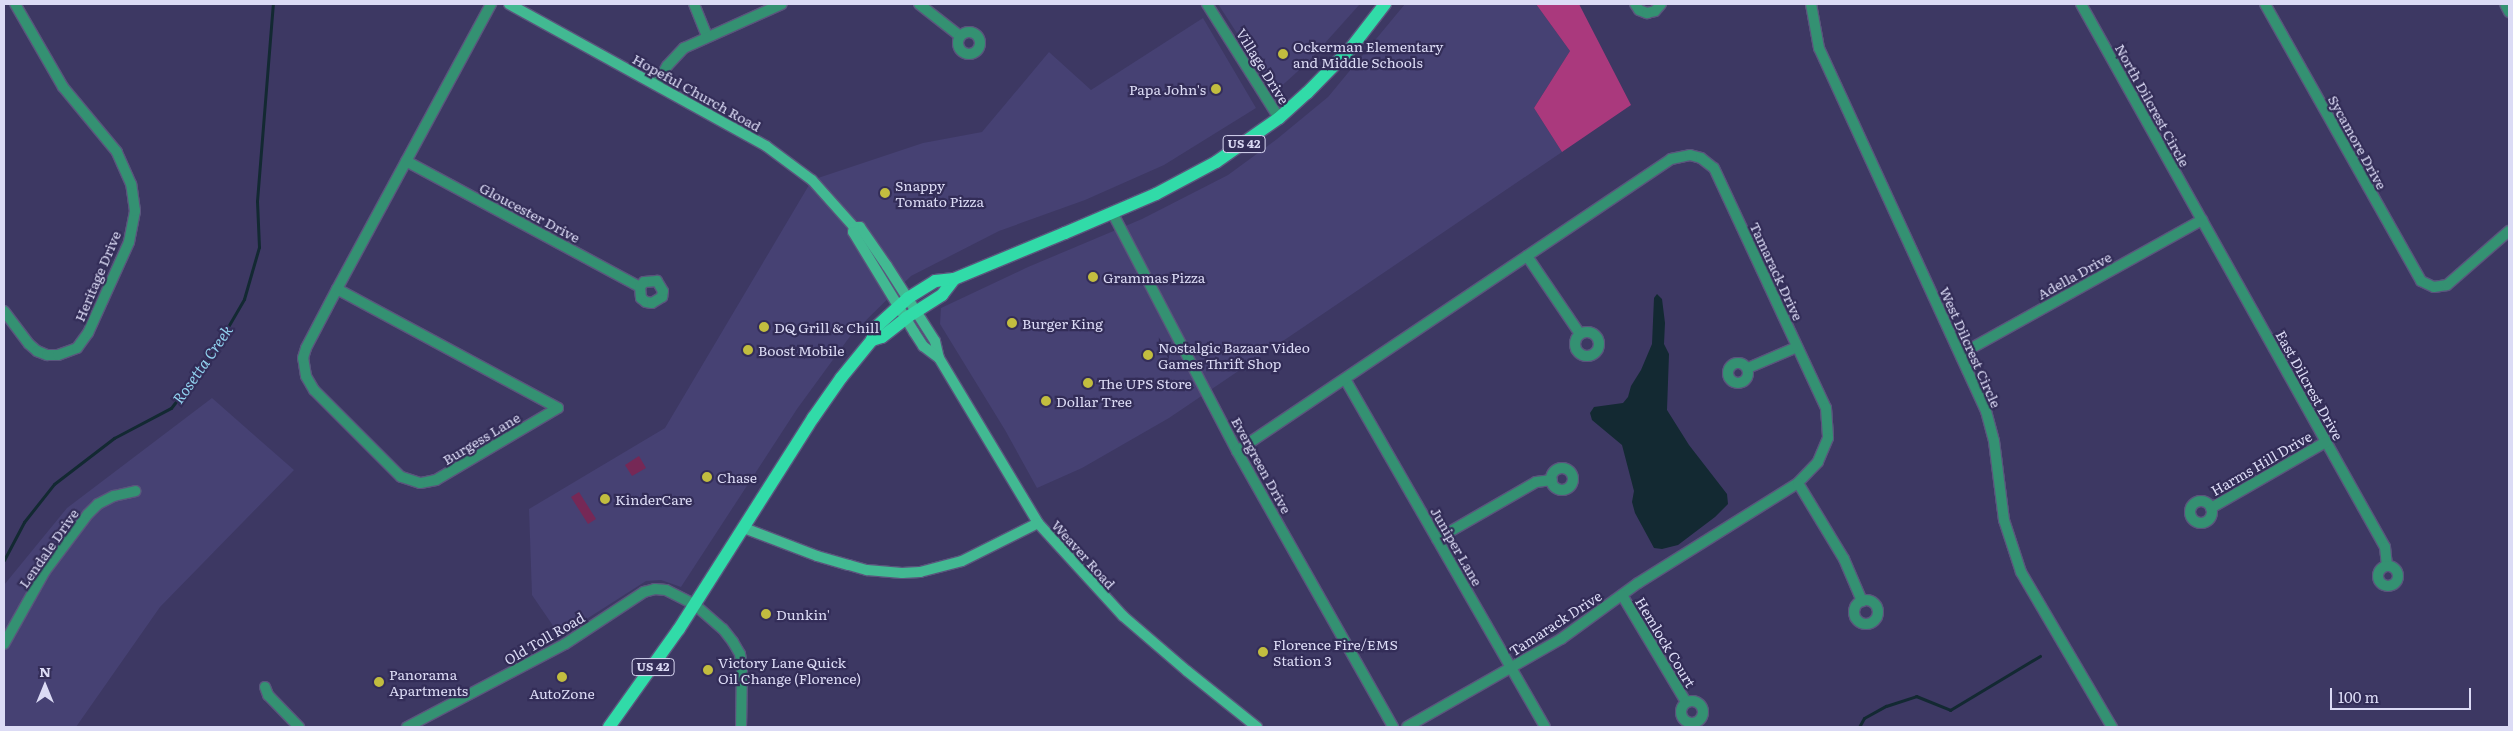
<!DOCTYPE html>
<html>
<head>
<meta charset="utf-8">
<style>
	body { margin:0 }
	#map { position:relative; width:2513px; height:731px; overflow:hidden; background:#3d3863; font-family:Literata,serif }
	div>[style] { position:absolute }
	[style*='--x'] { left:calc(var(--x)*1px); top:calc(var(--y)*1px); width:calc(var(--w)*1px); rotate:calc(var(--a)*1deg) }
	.built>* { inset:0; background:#464173 }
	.green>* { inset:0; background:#762856 }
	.forest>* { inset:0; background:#aa397d }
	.water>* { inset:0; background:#132932 }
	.stream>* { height:3px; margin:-1.5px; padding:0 1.5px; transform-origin:1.5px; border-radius:1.5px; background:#132932 }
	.roads { filter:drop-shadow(1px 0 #5a557d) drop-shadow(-1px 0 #5a557d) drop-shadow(0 1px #5a557d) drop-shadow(0 -1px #5a557d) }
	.minor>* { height:10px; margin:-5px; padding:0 5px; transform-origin:5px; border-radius:5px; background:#349172 }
	.minor>.ring { margin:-5px; padding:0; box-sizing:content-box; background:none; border:10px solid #349172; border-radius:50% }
	.secondary>* { height:10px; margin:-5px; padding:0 5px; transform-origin:5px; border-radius:5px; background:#42b992 }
	.primary>* { height:12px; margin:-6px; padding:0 6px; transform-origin:6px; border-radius:6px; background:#31dba8 }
	.dots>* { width:14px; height:14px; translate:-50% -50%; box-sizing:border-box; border:2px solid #332d58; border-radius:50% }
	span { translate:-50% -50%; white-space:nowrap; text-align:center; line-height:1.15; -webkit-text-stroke:4.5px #332d58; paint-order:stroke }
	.shield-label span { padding:1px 4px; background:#332d58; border:1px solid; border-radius:4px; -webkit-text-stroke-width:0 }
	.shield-label { font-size:12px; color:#dcdbf5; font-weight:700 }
	.poi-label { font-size:14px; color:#dcdbf5 }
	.left { translate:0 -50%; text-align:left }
	.right { translate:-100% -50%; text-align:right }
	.street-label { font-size:14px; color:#dcdbf5 }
	.water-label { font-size:15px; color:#91d2ef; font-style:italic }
	.frame { position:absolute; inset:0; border:5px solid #dcdbf5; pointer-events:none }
	.north { position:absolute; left:20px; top:661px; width:50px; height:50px; -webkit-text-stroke:4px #332d58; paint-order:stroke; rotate:0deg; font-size:14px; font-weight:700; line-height:20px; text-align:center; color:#dcdbf5 }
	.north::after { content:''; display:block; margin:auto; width:18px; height:22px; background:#dcdbf5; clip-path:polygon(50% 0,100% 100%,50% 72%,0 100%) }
	.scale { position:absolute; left:2330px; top:688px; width:141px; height:22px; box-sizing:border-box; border:2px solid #dcdbf5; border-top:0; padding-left:6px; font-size:15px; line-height:18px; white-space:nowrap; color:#dcdbf5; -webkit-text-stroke:4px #332d58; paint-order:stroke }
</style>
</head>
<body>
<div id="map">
	<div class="built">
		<i style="clip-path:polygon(1218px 4px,1360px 4px,1308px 62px,1275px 92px)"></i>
		<i style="clip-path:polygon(1405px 4px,1536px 4px,1570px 51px,1534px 108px,1562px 152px,1169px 418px,1082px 468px,1037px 488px,1005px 430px,940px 324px,941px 308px,1028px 267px,1142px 219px,1228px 175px,1277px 139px,1328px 97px)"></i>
		<i style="clip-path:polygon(1203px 18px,1256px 108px,1164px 165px,1085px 200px,999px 231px,911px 276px,851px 335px,797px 409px,681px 587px,661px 580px,646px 581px,560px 636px,532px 595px,529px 509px,665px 428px,812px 180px,923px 143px,982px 132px,1049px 52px,1091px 90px)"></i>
		<i style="clip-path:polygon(212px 398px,294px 470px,160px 607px,76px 727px,4px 727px,4px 585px,67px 508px)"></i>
	</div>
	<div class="green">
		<i style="clip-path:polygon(639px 456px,646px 468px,632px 476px,625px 465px)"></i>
		<i style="clip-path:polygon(579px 492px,596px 519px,588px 524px,571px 497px)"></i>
	</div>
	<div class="forest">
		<i style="clip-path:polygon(1536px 4px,1579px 4px,1631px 105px,1562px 152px,1534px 108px,1570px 51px)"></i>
	</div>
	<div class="water">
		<i style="clip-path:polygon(1657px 294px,1662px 299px,1665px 323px,1664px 344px,1669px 354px,1667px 410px,1689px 445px,1727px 494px,1728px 504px,1715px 517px,1678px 545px,1662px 549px,1654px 548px,1635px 513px,1632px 502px,1634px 491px,1622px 445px,1592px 420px,1590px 413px,1594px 407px,1623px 403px,1628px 397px,1631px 386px,1641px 370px,1652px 344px,1654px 298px)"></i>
	</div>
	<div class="stream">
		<i style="--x:4;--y:560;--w:43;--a:-62.2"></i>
		<i style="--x:24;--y:522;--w:48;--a:-51.7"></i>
		<i style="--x:54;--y:484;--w:76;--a:-37.5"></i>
		<i style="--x:114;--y:438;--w:64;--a:-27.8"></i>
		<i style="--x:171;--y:408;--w:66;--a:-52.4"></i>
		<i style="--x:211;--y:356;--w:66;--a:-59.9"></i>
		<i style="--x:244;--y:299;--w:54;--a:-73.9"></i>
		<i style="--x:259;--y:247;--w:46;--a:-92.5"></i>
		<i style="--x:257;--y:201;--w:198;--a:-85.4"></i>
		<i style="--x:1859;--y:727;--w:10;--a:-61"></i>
		<i style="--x:1864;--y:718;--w:25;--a:-29"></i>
		<i style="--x:1886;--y:706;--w:32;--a:-18"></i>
		<i style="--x:1916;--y:696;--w:37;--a:22"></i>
		<i style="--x:1950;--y:710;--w:105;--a:-31"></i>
	</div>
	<div class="roads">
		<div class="minor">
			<i style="--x:694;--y:4;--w:35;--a:68"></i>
			<i style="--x:919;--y:4;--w:52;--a:38"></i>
			<i style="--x:1207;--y:4;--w:135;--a:57.7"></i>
			<i style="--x:1635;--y:4;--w:7;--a:56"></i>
			<i style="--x:1639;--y:10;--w:9;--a:21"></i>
			<i style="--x:1647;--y:13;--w:8;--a:-14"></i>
			<i style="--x:1655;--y:11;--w:9;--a:-49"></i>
			<i style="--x:1811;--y:4;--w:45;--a:79.7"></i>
			<i style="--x:1819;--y:48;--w:400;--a:65.3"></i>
			<i style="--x:1986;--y:411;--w:31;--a:75"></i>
			<i style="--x:1994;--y:441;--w:80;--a:82.8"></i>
			<i style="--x:2004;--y:520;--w:55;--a:71.9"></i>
			<i style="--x:2021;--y:572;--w:180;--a:59.6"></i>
			<i style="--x:2081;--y:4;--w:622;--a:60.76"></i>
			<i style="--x:2385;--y:547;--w:19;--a:84"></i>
			<i style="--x:2265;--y:4;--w:318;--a:60.6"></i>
			<i style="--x:2421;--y:281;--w:14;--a:25"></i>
			<i style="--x:2434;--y:287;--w:13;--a:-9"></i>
			<i style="--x:2447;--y:285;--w:82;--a:-41.1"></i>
			<i style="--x:2505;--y:4;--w:9;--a:63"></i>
			<i class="ring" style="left:958px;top:32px;width:12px;height:12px"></i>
			<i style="--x:656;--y:85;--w:22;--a:-60"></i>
			<i style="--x:667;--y:66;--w:25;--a:-47"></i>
			<i style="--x:684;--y:48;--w:107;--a:-24.2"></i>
			<i style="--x:406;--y:161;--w:266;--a:28.3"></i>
			<i style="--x:640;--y:287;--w:11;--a:85"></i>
			<i style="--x:641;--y:298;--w:6;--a:39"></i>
			<i style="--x:646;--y:302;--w:6;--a:9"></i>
			<i style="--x:652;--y:303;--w:12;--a:-31"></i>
			<i style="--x:662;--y:297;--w:6;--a:-81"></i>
			<i style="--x:663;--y:291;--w:12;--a:-121"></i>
			<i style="--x:657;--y:281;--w:13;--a:176"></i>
			<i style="--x:644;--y:282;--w:6;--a:129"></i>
			<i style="--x:1112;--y:212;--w:270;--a:62.4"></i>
			<i style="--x:1237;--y:451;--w:317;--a:60.5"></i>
			<i style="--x:1527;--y:256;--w:94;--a:55.8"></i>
			<i style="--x:337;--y:289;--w:251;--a:28.3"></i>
			<i style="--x:558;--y:408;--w:142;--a:149.5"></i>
			<i style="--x:436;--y:480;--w:16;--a:169"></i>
			<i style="--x:420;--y:483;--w:20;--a:-162"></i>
			<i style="--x:401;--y:477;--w:123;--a:-135"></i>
			<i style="--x:314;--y:390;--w:16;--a:-120"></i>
			<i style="--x:306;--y:376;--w:18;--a:-99"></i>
			<i style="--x:303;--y:358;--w:10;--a:-73"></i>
			<i style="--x:306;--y:348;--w:67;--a:-62.3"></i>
			<i style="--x:337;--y:289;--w:324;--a:-61.6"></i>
			<i style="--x:4;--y:311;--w:41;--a:52.9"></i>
			<i style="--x:29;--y:344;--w:11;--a:41"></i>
			<i style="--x:37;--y:351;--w:11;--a:22"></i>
			<i style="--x:47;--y:355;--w:11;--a:0"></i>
			<i style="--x:58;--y:355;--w:20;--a:-20"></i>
			<i style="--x:77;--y:348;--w:19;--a:-54"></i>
			<i style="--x:88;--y:333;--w:100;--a:-65.7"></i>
			<i style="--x:129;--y:242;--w:32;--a:-79"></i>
			<i style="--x:135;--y:211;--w:27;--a:-98"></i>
			<i style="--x:131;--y:184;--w:35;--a:-114"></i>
			<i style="--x:117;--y:152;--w:85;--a:-129.7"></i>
			<i style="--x:63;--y:87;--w:96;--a:-120"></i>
			<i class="ring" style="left:1575px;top:332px;width:14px;height:14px"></i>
			<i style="--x:1961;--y:354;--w:276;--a:-29.1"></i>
			<i class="ring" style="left:1728px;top:363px;width:10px;height:10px"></i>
			<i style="--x:1748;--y:368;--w:53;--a:-23.2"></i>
			<i style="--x:1345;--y:379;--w:401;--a:60.1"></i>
			<i style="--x:1237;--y:451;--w:523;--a:-33.93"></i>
			<i style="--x:1671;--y:159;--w:19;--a:-12"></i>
			<i style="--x:1690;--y:155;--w:11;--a:15"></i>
			<i style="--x:1701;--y:158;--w:16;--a:38"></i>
			<i style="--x:1714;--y:168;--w:265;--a:65"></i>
			<i style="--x:1826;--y:408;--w:30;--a:86"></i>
			<i style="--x:1828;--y:438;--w:26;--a:113"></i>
			<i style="--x:1818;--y:462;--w:29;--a:134"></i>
			<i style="--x:1798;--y:483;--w:189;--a:148"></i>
			<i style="--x:1638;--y:583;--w:95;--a:144"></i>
			<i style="--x:1561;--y:639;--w:177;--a:150.3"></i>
			<i class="ring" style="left:1551px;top:468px;width:12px;height:12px"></i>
			<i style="--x:1798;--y:483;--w:89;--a:58.8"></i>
			<i style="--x:1844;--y:559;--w:46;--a:66.8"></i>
			<i class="ring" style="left:2190px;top:501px;width:12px;height:12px"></i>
			<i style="--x:2211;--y:508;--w:133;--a:-29.9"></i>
			<i style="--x:1437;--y:539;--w:114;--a:-29.9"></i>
			<i style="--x:1536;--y:482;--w:16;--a:-7"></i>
			<i class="ring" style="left:2378px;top:566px;width:10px;height:10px"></i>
			<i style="--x:1622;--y:595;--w:125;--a:59.1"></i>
			<i class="ring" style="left:1854px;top:600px;width:14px;height:14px"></i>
			<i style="--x:4;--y:644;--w:84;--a:-60.7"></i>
			<i style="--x:45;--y:571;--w:71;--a:-53"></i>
			<i style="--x:88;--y:514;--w:14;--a:-45"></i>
			<i style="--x:98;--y:504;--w:18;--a:-27"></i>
			<i style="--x:114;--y:496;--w:22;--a:-13"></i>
			<i style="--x:265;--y:687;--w:9;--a:69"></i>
			<i style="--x:268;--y:695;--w:45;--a:45.9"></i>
			<i class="ring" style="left:1681px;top:701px;width:12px;height:12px"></i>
			<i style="--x:407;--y:727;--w:178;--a:-27.7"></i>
			<i style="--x:565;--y:644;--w:95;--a:-33.4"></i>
			<i style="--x:644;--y:592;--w:11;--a:-15"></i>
			<i style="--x:655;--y:589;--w:11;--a:5"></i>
			<i style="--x:666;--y:590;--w:31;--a:27"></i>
			<i style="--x:694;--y:604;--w:38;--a:41"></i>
			<i style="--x:723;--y:629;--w:16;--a:52"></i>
			<i style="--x:733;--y:642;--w:14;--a:60"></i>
			<i style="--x:740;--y:654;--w:12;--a:81"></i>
			<i style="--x:742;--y:666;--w:61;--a:90.9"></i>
		</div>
		<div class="secondary">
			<i style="--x:509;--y:4;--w:294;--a:28.9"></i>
			<i style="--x:766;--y:146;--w:57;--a:36.5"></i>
			<i style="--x:812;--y:180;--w:63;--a:48.2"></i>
			<i style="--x:854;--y:227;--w:6;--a:0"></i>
			<i style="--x:860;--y:227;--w:47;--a:55.3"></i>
			<i style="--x:887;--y:266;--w:89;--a:57.4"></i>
			<i style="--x:935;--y:341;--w:17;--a:77"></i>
			<i style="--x:939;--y:358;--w:192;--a:59"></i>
			<i style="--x:1038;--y:523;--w:126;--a:47.6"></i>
			<i style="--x:1123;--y:616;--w:84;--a:40.7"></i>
			<i style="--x:1187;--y:671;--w:90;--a:38.7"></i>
			<i style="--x:854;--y:227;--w:5;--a:101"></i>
			<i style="--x:853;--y:232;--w:117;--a:58.6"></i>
			<i style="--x:914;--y:332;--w:17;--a:57"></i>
			<i style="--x:923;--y:346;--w:20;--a:37"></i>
			<i style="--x:744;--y:528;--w:78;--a:21"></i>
			<i style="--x:817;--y:556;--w:33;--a:16"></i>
			<i style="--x:849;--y:565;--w:19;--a:16"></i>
			<i style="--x:867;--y:570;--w:35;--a:5"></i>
			<i style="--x:902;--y:573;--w:18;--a:-3"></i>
			<i style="--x:920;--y:572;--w:43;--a:-14.7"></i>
			<i style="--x:962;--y:561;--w:85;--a:-26.6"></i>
		</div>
		<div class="primary">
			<i style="--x:872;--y:340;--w:10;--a:-17"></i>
			<i style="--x:882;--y:337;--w:31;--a:-38"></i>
			<i style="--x:906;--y:318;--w:43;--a:-32.6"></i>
			<i style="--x:942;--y:295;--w:20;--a:-53"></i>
			<i style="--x:609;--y:727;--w:120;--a:-54.5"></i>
			<i style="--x:679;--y:629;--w:250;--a:-57.6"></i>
			<i style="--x:813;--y:418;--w:49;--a:-55"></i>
			<i style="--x:841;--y:378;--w:49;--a:-50.8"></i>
			<i style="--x:872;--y:340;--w:12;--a:-76"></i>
			<i style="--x:875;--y:328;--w:45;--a:-42.3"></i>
			<i style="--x:908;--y:298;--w:32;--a:-32"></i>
			<i style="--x:935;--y:281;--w:19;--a:-6"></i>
			<i style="--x:954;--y:279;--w:120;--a:-22.5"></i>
			<i style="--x:1065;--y:233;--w:99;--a:-23.2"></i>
			<i style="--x:1156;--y:194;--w:68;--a:-28.1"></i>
			<i style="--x:1216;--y:162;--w:77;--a:-34.9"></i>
			<i style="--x:1279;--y:118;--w:38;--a:-42"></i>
			<i style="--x:1307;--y:93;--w:63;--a:-45.6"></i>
			<i style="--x:1351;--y:48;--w:56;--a:-52.3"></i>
		</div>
	</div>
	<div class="dots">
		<i style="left:1283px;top:54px;background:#c2bd3f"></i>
		<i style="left:1216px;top:89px;background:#c2bd3f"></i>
		<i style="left:885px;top:193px;background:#c2bd3f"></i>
		<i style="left:1093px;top:277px;background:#c2bd3f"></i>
		<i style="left:1012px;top:323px;background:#c2bd3f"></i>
		<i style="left:764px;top:327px;background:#c2bd3f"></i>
		<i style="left:748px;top:350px;background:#c2bd3f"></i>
		<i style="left:1148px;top:355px;background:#c2bd3f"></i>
		<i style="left:1088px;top:383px;background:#c2bd3f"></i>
		<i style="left:1046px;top:401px;background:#c2bd3f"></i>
		<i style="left:707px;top:477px;background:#c2bd3f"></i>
		<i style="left:605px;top:499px;background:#c2bd3f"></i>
		<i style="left:766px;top:614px;background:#c2bd3f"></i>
		<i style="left:1263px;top:652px;background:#c2bd3f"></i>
		<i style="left:708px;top:670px;background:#c2bd3f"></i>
		<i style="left:562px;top:677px;background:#c2bd3f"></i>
		<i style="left:379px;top:682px;background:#c2bd3f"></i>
	</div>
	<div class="shield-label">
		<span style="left:1244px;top:144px">US 42</span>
		<span style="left:653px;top:667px">US 42</span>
	</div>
	<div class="poi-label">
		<span class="left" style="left:1293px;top:54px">Ockerman Elementary<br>and Middle Schools</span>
		<span class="right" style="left:1206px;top:89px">Papa John's</span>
		<span class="left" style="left:895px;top:193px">Snappy<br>Tomato Pizza</span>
		<span class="left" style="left:1103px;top:277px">Grammas Pizza</span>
		<span class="left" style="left:1022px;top:323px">Burger King</span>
		<span class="left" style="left:774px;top:327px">DQ Grill &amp; Chill</span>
		<span class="left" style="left:1158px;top:355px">Nostalgic Bazaar Video<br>Games Thrift Shop</span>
		<span class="left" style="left:758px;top:350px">Boost Mobile</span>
		<span class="left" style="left:1098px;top:383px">The UPS Store</span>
		<span class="left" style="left:1056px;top:401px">Dollar Tree</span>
		<span class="left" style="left:717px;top:477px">Chase</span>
		<span class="left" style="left:615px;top:499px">KinderCare</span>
		<span class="left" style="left:776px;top:614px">Dunkin'</span>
		<span class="left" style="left:1273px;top:652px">Florence Fire/EMS<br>Station 3</span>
		<span class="left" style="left:718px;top:670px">Victory Lane Quick<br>Oil Change (Florence)</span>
		<span class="left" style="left:389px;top:682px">Panorama<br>Apartments</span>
		<span style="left:562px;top:693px">AutoZone</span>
	</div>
	<div class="street-label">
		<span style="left:1263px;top:66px;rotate:58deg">Village Drive</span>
		<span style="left:697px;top:92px;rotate:29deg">Hopeful Church Road</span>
		<span style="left:2153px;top:105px;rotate:61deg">North Dilcrest Circle</span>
		<span style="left:2358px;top:142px;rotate:61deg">Sycamore Drive</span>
		<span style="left:530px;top:212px;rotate:28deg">Gloucester Drive</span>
		<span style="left:1777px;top:271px;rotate:65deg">Tamarack Drive</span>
		<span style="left:2074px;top:275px;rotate:-29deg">Adella Drive</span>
		<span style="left:97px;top:276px;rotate:-67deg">Heritage Drive</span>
		<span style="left:1971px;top:347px;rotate:66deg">West Dilcrest Circle</span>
		<span style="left:2310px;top:385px;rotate:61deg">East Dilcrest Drive</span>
		<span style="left:481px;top:438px;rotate:-31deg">Burgess Lane</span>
		<span style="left:2261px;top:463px;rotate:-30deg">Harms Hill Drive</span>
		<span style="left:1262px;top:465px;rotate:61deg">Evergreen Drive</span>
		<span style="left:1457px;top:546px;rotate:60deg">Juniper Lane</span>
		<span style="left:48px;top:548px;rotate:-55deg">Lendale Drive</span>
		<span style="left:1084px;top:554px;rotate:48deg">Weaver Road</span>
		<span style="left:1555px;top:623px;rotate:-33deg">Tamarack Drive</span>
		<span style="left:544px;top:638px;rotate:-30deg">Old Toll Road</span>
		<span style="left:1666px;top:642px;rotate:59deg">Hemlock Court</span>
	</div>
	<div class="water-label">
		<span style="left:202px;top:364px;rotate:-55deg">Rosetta Creek</span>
	</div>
	<div class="frame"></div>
	<div class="north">N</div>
	<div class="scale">100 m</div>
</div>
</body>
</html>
